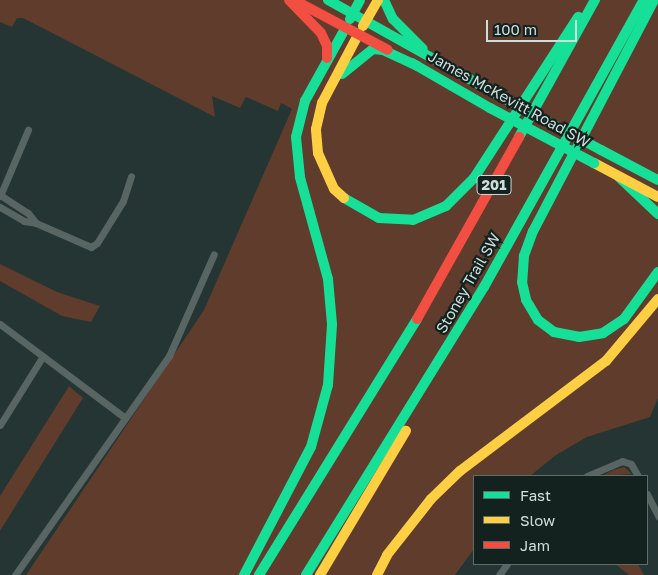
<!DOCTYPE html>
<html>
<head>
<meta charset="utf-8">
<style>
	body { margin:0 }
	#map { position:relative; width:658px; height:575px; overflow:hidden; background:#243533; font-family:"Golos Text",sans-serif }
	div>[style] { position:absolute }
	[style*='--x'] { left:calc(var(--x)*1px); top:calc(var(--y)*1px); width:calc(var(--w)*1px); rotate:calc(var(--a)*1deg) }
	.green>* { inset:0; background:#5f3c2b }
	.street>* { height:7px; margin:-3.5px; padding:0 3.5px; transform-origin:3.5px; border-radius:3.5px; background:#586562 }
	.fast>* { height:10px; margin:-5px; padding:0 5px; transform-origin:5px; border-radius:5px; background:#16e098 }
	.slow>* { height:10px; margin:-5px; padding:0 5px; transform-origin:5px; border-radius:5px; background:#ffcf43 }
	.jam>* { height:10px; margin:-5px; padding:0 5px; transform-origin:5px; border-radius:5px; background:#f24e42 }
	.fast-bridge>* { height:10px; margin:-5px; padding:0 5px; transform-origin:5px; border-radius:5px; background:#16e098 }
	span { translate:-50% -50%; white-space:nowrap; text-align:center; line-height:1.15; -webkit-text-stroke:4.5px #13211f; paint-order:stroke }
	.shield-label span { padding:1px 4px; background:#13211f; border:1px solid; border-radius:4px; -webkit-text-stroke-width:0 }
	.shield-label { font-size:14px; color:#cddfdc; font-weight:700 }
	.street-label { font-size:15px; color:#cddfdc }
	.legend { position:absolute; left:473px; top:475px; width:175px; height:90px; box-sizing:border-box; background:#13211f; border:1px solid #5d6d6b; margin:0; padding:6px 9px; list-style:none; font-size:15px; color:#cddfdc }
	.legend li { display:flex; align-items:center; gap:10px; height:25px }
	.legend b { width:25px; border:1px solid #5d6d6b }
	.scale { position:absolute; left:486px; top:20px; width:91px; height:22px; box-sizing:border-box; border:2px solid #cddfdc; border-top:0; padding-left:6px; font-size:15px; line-height:18px; white-space:nowrap; color:#cddfdc; -webkit-text-stroke:4px #13211f; paint-order:stroke }
</style>
</head>
<body>
<div id="map">
	<div class="green">
		<i style="clip-path:polygon(0 0,658px 0,658px 398px,650px 417px,587px 437px,556px 455px,530px 476px,474px 476px,474px 549px,455px 575px,26px 575px,204px 310px,292px 109px,281px 103px,278px 111px,246px 97px,240px 108px,212px 96px,215px 117px,23px 18px,17px 18px,12px 27px,0 22px)"></i>
		<i style="clip-path:polygon(0 264px,57px 292px,100px 306px,91px 322px,62px 316px,0 281px)"></i>
		<i style="clip-path:polygon(69px 386px,83px 398px,0 531px,0 496px)"></i>
		<i style="clip-path:polygon(624px 467px,632px 474px,602px 476px,613px 470px)"></i>
		<i style="clip-path:polygon(615px 564px,638px 564px,644px 575px,629px 575px)"></i>
	</div>
	<div class="street">
		<i style="--x:0;--y:195;--w:33;--a:33"></i>
		<i style="--x:28;--y:213;--w:13;--a:51"></i>
		<i style="--x:0;--y:196;--w:72;--a:-67"></i>
		<i style="--x:0;--y:207;--w:28;--a:30"></i>
		<i style="--x:24;--y:221;--w:12;--a:9"></i>
		<i style="--x:36;--y:223;--w:60;--a:23.6"></i>
		<i style="--x:91;--y:247;--w:7;--a:-34"></i>
		<i style="--x:97;--y:243;--w:49;--a:-58.2"></i>
		<i style="--x:123;--y:201;--w:26;--a:-72"></i>
		<i style="--x:0;--y:324;--w:156;--a:36.9"></i>
		<i style="--x:0;--y:425;--w:81;--a:-58.1"></i>
		<i style="--x:587;--y:476;--w:38;--a:-23"></i>
		<i style="--x:622;--y:461;--w:9;--a:18"></i>
		<i style="--x:631;--y:464;--w:14;--a:60"></i>
		<i style="--x:647;--y:494;--w:25;--a:63"></i>
		<i style="--x:15;--y:575;--w:268;--a:-54.9"></i>
		<i style="--x:169;--y:356;--w:111;--a:-66.2"></i>
		<i style="--x:499;--y:575;--w:14;--a:-54"></i>
	</div>
	<div class="fast">
		<i style="--x:328;--y:0;--w:195;--a:29.2"></i>
		<i style="--x:384;--y:0;--w:21;--a:65"></i>
		<i style="--x:393;--y:19;--w:42;--a:45"></i>
		<i style="--x:654;--y:0;--w:261;--a:117.6"></i>
		<i style="--x:533;--y:231;--w:27;--a:110"></i>
		<i style="--x:524;--y:256;--w:26;--a:94"></i>
		<i style="--x:522;--y:282;--w:18;--a:77"></i>
		<i style="--x:526;--y:300;--w:23;--a:59"></i>
		<i style="--x:538;--y:320;--w:20;--a:37"></i>
		<i style="--x:554;--y:332;--w:25;--a:11"></i>
		<i style="--x:579;--y:337;--w:24;--a:-9"></i>
		<i style="--x:603;--y:333;--w:25;--a:-34"></i>
		<i style="--x:624;--y:319;--w:58;--a:-54.1"></i>
		<i style="--x:350;--y:19;--w:21;--a:-62"></i>
		<i style="--x:412;--y:63;--w:90;--a:30"></i>
		<i style="--x:342;--y:74;--w:40;--a:-39"></i>
		<i style="--x:373;--y:49;--w:10;--a:6"></i>
		<i style="--x:383;--y:50;--w:38;--a:25"></i>
		<i style="--x:519;--y:137;--w:157;--a:-61"></i>
		<i style="--x:601;--y:150;--w:64;--a:27.8"></i>
		<i style="--x:619;--y:177;--w:54;--a:43.5"></i>
		<i style="--x:344;--y:198;--w:40;--a:29.7"></i>
		<i style="--x:379;--y:218;--w:34;--a:3"></i>
		<i style="--x:413;--y:220;--w:36;--a:-23"></i>
		<i style="--x:446;--y:206;--w:40;--a:-45"></i>
		<i style="--x:474;--y:178;--w:192;--a:-57.1"></i>
		<i style="--x:244;--y:575;--w:144;--a:-62.4"></i>
		<i style="--x:311;--y:447;--w:64;--a:-74.7"></i>
		<i style="--x:328;--y:385;--w:61;--a:-86.2"></i>
		<i style="--x:332;--y:324;--w:45;--a:-95.1"></i>
		<i style="--x:328;--y:279;--w:106;--a:-105.4"></i>
		<i style="--x:300;--y:177;--w:40;--a:-95.7"></i>
		<i style="--x:296;--y:137;--w:37;--a:-76"></i>
		<i style="--x:305;--y:101;--w:85;--a:-61"></i>
		<i style="--x:259;--y:575;--w:301;--a:-58.3"></i>
		<i style="--x:306;--y:575;--w:339;--a:-58.3"></i>
		<i style="--x:484;--y:287;--w:329;--a:-60.9"></i>
	</div>
	<div class="slow">
		<i style="--x:363;--y:26;--w:30;--a:-60"></i>
		<i style="--x:594;--y:163;--w:72;--a:28"></i>
		<i style="--x:344;--y:198;--w:13;--a:-138"></i>
		<i style="--x:334;--y:189;--w:39;--a:-114"></i>
		<i style="--x:318;--y:153;--w:24;--a:-95"></i>
		<i style="--x:316;--y:129;--w:27;--a:-77"></i>
		<i style="--x:322;--y:103;--w:79;--a:-62.1"></i>
		<i style="--x:320;--y:575;--w:168;--a:-59.2"></i>
		<i style="--x:377;--y:575;--w:22;--a:-63"></i>
		<i style="--x:387;--y:555;--w:71;--a:-51.8"></i>
		<i style="--x:431;--y:499;--w:40;--a:-44"></i>
		<i style="--x:460;--y:471;--w:183;--a:-37"></i>
		<i style="--x:606;--y:361;--w:81;--a:-50"></i>
	</div>
	<div class="jam">
		<i style="--x:289;--y:0;--w:46;--a:45.9"></i>
		<i style="--x:321;--y:33;--w:14;--a:65"></i>
		<i style="--x:327;--y:46;--w:12;--a:90"></i>
		<i style="--x:294;--y:0;--w:106;--a:28"></i>
		<i style="--x:417;--y:319;--w:209;--a:-60.7"></i>
	</div>
	<div class="fast-bridge">
		<i style="--x:498;--y:95;--w:117;--a:28.1"></i>
		<i style="--x:490;--y:108;--w:118;--a:27.9"></i>
	</div>
	<div class="shield-label">
		<span style="left:494px;top:185px">201</span>
	</div>
	<div class="street-label">
		<span style="left:509px;top:99px;rotate:29deg">James McKevitt Road SW</span>
		<span style="left:468px;top:283px;rotate:-60deg">Stoney Trail SW</span>
	</div>
	<ul class="legend">
	<li><b style="height:6px;background:#16e098"></b>Fast</li>
	<li><b style="height:6px;background:#ffcf43"></b>Slow</li>
	<li><b style="height:6px;background:#f24e42"></b>Jam</li>
	</ul>
	<div class="scale">100 m</div>
</div>
</body>
</html>
